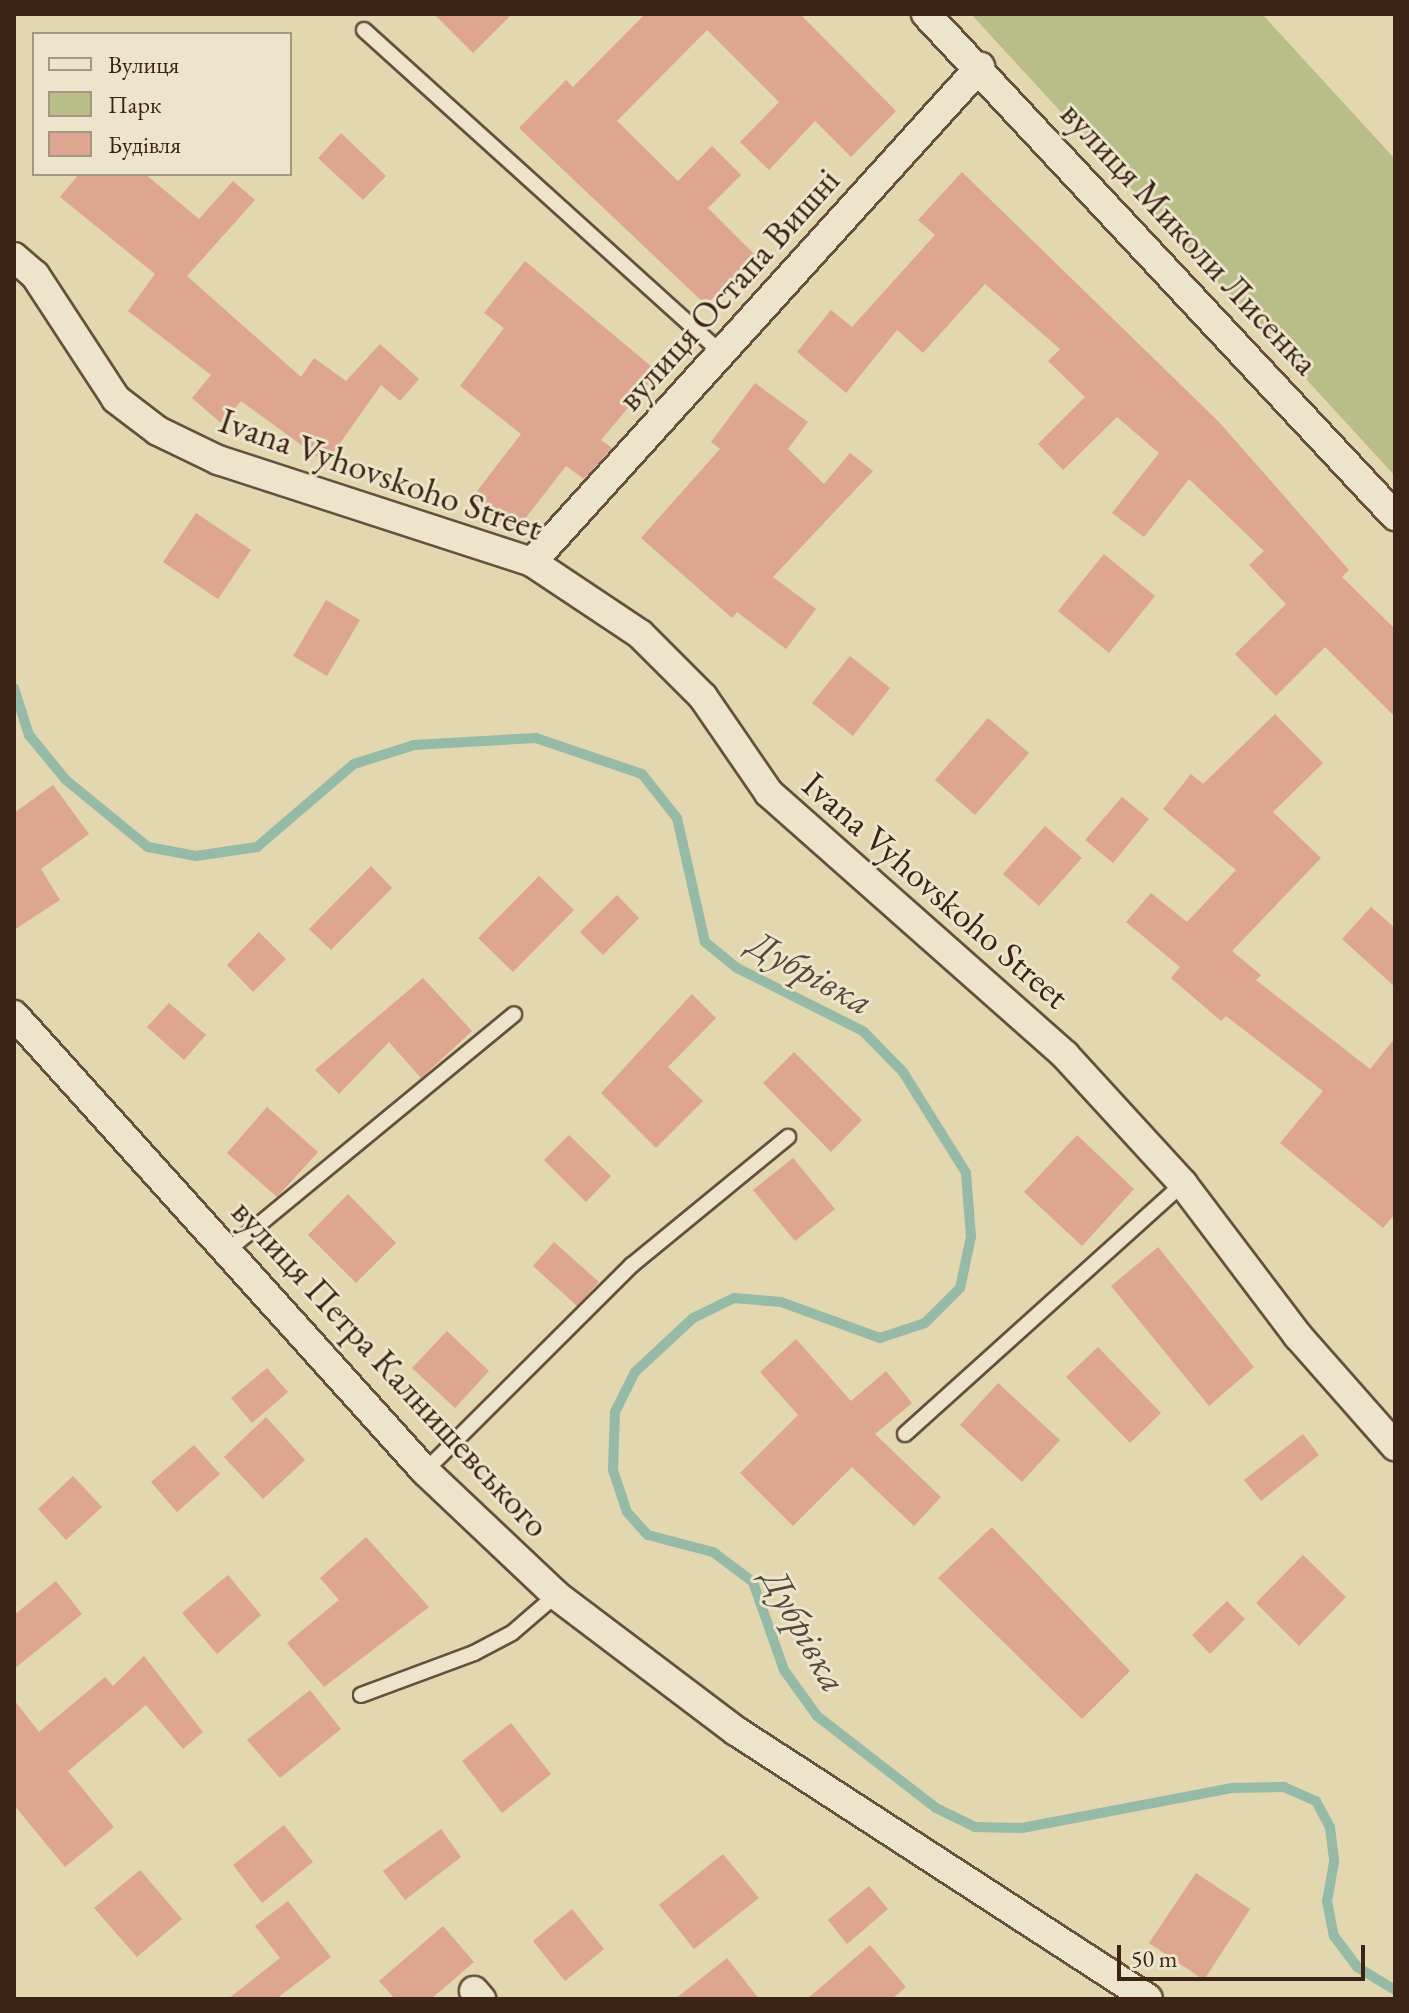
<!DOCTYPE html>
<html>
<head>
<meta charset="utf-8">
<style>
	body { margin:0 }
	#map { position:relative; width:1409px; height:2013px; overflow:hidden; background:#e2d7af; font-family:"EB Garamond",serif }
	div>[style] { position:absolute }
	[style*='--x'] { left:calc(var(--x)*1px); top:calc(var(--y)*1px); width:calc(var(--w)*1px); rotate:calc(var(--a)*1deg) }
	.green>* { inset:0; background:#b9bd87 }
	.stream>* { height:10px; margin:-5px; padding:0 5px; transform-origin:5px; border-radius:5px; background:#95baa8 }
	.building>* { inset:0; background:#dea590 }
	.roads { filter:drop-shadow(2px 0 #65513c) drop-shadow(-2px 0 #65513c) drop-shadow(0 2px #65513c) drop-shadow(0 -2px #65513c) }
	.lane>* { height:14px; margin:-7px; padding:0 7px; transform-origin:7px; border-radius:7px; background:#ece5cb }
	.street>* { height:28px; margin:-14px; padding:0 14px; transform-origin:14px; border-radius:14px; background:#ece5cb }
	span { translate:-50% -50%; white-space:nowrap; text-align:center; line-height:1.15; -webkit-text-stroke:6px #ece5cb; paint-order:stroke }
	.street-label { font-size:36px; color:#3b2415 }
	.water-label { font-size:38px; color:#524a3a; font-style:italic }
	.frame { position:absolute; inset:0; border:16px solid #3b2415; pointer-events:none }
	.legend { position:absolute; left:32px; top:32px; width:260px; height:144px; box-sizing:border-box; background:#ece5cb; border:2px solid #a59882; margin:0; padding:10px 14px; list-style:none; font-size:24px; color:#3b2415 }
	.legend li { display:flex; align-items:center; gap:16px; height:40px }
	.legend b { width:40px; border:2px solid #a59882 }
	.scale { position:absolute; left:1117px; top:1945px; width:248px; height:36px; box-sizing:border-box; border:4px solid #3b2415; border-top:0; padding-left:10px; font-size:24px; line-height:28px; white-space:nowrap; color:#3b2415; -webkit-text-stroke:6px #ece5cb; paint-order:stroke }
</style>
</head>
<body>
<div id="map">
	<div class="green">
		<i style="clip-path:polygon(971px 14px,1262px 14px,1395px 159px,1395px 476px)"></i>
	</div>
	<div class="stream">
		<i style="--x:14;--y:688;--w:49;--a:72.3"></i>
		<i style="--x:29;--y:735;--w:58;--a:50.6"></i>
		<i style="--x:66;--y:780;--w:106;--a:39.3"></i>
		<i style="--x:148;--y:847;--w:49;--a:10.6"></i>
		<i style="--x:196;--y:856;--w:62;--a:-8.4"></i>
		<i style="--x:257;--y:847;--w:128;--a:-40.6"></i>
		<i style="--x:354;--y:764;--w:63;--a:-17.6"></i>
		<i style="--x:414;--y:745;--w:122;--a:-3.3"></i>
		<i style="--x:536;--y:738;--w:112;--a:18.8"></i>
		<i style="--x:642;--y:774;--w:56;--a:51.5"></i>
		<i style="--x:677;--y:818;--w:127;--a:77.3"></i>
		<i style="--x:705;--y:942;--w:41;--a:39.1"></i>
		<i style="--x:737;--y:968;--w:141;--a:26.6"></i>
		<i style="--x:863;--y:1031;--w:57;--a:45.7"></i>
		<i style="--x:903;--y:1072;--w:119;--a:58"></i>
		<i style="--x:966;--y:1173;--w:64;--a:85.5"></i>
		<i style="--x:971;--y:1237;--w:52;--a:102.2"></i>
		<i style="--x:960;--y:1288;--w:49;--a:135"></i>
		<i style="--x:925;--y:1323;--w:47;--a:161.6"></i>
		<i style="--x:880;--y:1338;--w:105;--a:-160"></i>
		<i style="--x:781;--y:1302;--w:47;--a:-175.1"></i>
		<i style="--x:734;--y:1298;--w:46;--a:154"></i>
		<i style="--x:693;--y:1318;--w:79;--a:137"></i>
		<i style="--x:635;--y:1372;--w:45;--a:116.6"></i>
		<i style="--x:615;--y:1412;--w:58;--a:92"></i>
		<i style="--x:613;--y:1470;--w:44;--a:71.6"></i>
		<i style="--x:627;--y:1512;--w:31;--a:48"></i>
		<i style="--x:648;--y:1535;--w:67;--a:14.7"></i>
		<i style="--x:713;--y:1552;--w:50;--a:36.9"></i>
		<i style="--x:753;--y:1582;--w:93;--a:70.6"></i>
		<i style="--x:784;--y:1670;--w:57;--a:54.3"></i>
		<i style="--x:817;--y:1716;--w:150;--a:37.7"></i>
		<i style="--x:936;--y:1808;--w:43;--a:26"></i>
		<i style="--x:975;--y:1827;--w:47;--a:1.2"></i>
		<i style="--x:1022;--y:1828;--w:213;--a:-10.8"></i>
		<i style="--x:1231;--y:1788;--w:53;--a:-1.1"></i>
		<i style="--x:1284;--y:1787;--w:35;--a:24"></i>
		<i style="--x:1316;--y:1801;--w:30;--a:62"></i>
		<i style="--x:1330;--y:1827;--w:35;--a:83"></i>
		<i style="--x:1334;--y:1862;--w:40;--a:100"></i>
		<i style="--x:1327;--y:1901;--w:36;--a:79"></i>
		<i style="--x:1334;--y:1936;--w:39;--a:53"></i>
		<i style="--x:1357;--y:1967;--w:44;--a:31.2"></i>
	</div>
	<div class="building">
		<i style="clip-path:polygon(434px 14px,512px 14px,473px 53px)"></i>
		<i style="clip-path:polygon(645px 14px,800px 14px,896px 111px,851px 157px,815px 121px,769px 170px,740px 142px,779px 102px,707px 30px,617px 121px,678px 181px,712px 146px,741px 175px,708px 208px,755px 255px,706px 305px,519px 128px,566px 80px,573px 87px)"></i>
		<i style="clip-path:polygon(341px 133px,386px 176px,363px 200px,318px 158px)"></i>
		<i style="clip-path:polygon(962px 172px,1219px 422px,1349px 570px,1342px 577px,1395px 629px,1395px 717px,1325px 647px,1276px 696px,1235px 654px,1286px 604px,1249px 565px,1264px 551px,1189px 479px,1144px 537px,1112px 513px,1159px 453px,1117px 417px,1063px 470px,1038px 444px,1085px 397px,1048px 361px,1060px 349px,985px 284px,923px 353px,897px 330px,846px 393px,797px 352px,831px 310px,852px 327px,935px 235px,918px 220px)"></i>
		<i style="clip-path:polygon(79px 174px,145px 174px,199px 219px,233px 181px,255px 200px,187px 276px,301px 377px,314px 358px,346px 381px,380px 344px,419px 379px,400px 401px,381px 385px,326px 463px,241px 401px,222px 424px,192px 398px,211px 375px,128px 311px,155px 274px,60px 197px)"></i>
		<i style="clip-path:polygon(525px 261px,658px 372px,601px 440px,612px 448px,584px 479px,566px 466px,514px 533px,471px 499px,521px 434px,460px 386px,504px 328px,484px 313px)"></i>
		<i style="clip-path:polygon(755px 383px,808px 422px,788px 449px,824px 484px,850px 453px,873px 471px,773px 577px,816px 609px,786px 649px,737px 612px,732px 618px,641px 538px,720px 449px,711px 442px)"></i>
		<i style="clip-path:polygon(196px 513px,251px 550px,218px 599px,163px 562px)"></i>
		<i style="clip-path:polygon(1104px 554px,1155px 596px,1109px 653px,1058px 611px)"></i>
		<i style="clip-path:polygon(326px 600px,360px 620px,327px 676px,293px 656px)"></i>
		<i style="clip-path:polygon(850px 656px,890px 688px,853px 736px,812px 703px)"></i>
		<i style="clip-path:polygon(1275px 714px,1323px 763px,1273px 812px,1321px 858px,1232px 951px,1261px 975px,1256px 980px,1370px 1069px,1395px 1038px,1395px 1214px,1383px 1228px,1280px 1143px,1323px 1091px,1226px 1016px,1221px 1021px,1171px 978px,1180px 967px,1126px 922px,1151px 893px,1187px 922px,1236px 870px,1163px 809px,1191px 774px,1203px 784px)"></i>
		<i style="clip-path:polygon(988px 718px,1029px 753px,975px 815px,935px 780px)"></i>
		<i style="clip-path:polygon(53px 785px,89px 834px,41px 869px,60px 900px,14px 930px,14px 813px)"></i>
		<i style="clip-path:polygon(1122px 797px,1149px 819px,1113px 863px,1085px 840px)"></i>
		<i style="clip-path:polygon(1045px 826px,1082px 858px,1039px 906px,1003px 874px)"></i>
		<i style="clip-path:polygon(371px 866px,392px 888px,331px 950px,309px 929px)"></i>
		<i style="clip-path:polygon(539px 876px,574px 910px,513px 972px,478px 938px)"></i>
		<i style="clip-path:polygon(617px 895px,639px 918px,603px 955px,580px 932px)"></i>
		<i style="clip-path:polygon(1371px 907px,1395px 928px,1395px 987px,1342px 939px)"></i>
		<i style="clip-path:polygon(259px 932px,286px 959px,253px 992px,227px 965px)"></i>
		<i style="clip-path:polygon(423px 978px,472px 1031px,421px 1078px,389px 1042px,339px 1094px,315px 1070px)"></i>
		<i style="clip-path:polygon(692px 994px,716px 1018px,668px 1067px,703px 1101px,656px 1148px,601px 1093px)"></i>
		<i style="clip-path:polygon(169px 1003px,206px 1035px,184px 1060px,147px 1027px)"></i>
		<i style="clip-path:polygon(794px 1052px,862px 1120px,831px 1152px,763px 1083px)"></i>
		<i style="clip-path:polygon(267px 1107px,318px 1152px,277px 1197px,227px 1153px)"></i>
		<i style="clip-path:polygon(569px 1135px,611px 1176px,586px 1202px,544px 1160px)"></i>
		<i style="clip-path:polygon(1077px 1135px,1134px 1189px,1082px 1246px,1024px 1192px)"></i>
		<i style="clip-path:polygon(793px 1158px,835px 1209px,795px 1241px,753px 1190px)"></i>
		<i style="clip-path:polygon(348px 1194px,396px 1243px,356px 1283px,308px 1235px)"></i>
		<i style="clip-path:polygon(554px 1242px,599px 1282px,577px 1306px,533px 1266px)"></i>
		<i style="clip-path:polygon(1158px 1247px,1254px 1367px,1209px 1406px,1111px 1286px)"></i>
		<i style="clip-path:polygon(447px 1331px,489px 1371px,455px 1408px,412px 1368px)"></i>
		<i style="clip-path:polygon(796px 1339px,851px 1401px,886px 1371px,912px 1403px,875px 1434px,941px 1497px,914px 1526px,852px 1467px,793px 1526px,740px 1473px,798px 1415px,760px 1372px)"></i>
		<i style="clip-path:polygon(1098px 1347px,1161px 1413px,1130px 1443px,1066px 1377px)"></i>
		<i style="clip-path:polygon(267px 1368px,288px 1392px,252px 1423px,231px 1398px)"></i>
		<i style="clip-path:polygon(998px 1383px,1060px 1440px,1022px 1482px,960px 1425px)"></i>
		<i style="clip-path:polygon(266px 1417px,305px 1460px,263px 1499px,224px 1457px)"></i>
		<i style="clip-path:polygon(1303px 1434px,1319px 1455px,1261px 1501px,1244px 1480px)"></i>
		<i style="clip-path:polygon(194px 1445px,220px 1474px,177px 1512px,151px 1482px)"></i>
		<i style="clip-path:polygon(73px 1476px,102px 1507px,66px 1540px,38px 1509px)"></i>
		<i style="clip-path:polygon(992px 1527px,1130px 1671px,1082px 1719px,938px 1578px)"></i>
		<i style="clip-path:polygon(366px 1537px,429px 1607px,324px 1687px,287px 1643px,339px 1600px,320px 1578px)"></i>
		<i style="clip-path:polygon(1303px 1555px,1346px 1597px,1299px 1646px,1256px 1603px)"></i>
		<i style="clip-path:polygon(228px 1575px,261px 1615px,217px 1654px,182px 1613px)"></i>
		<i style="clip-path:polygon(56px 1581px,82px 1614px,14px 1669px,14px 1615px)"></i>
		<i style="clip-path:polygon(1227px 1601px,1245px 1619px,1210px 1654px,1192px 1635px)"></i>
		<i style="clip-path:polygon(144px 1656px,203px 1732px,183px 1749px,146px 1705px,68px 1771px,114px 1827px,65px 1867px,14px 1805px,14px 1700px,39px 1732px,105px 1677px,113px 1686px)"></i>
		<i style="clip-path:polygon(310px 1690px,341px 1729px,280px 1778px,247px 1740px)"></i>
		<i style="clip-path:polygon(511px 1723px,551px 1774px,502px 1813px,462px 1761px)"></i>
		<i style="clip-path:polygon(284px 1825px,313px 1862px,262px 1903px,233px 1865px)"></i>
		<i style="clip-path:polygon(441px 1829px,461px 1857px,405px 1900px,383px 1871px)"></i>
		<i style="clip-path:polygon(723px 1854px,759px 1898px,694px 1949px,659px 1905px)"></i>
		<i style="clip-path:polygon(140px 1870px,182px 1919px,137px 1957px,94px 1908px)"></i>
		<i style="clip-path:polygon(1196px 1873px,1250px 1909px,1204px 1980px,1149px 1943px)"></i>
		<i style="clip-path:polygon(869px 1886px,888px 1909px,847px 1944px,828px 1920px)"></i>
		<i style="clip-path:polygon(288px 1901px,331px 1957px,276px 1999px,228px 1999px,280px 1958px,255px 1926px)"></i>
		<i style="clip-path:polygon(572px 1909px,604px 1949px,565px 1981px,533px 1941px)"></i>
		<i style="clip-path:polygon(443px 1926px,474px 1962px,431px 1999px,395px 1999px,379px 1981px)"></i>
		<i style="clip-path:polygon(870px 1945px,906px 1987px,892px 1999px,807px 1999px)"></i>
		<i style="clip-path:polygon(727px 1958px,759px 1999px,675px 1999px)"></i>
	</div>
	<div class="roads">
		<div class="lane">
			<i style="--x:364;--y:30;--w:481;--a:42.1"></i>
			<i style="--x:227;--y:1251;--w:372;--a:-39.5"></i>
			<i style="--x:905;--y:1434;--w:374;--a:-42"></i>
			<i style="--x:425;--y:1471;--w:292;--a:-44.9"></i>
			<i style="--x:632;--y:1265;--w:202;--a:-39.4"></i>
			<i style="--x:361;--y:1695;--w:121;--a:-20.4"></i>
			<i style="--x:474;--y:1653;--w:43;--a:-27.8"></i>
			<i style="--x:512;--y:1633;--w:58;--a:-40.8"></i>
		</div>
		<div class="street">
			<i style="--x:926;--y:14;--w:687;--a:46.95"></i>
			<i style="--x:14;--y:257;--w:28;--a:41"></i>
			<i style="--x:35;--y:275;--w:148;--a:56.8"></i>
			<i style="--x:116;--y:399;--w:53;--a:37.3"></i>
			<i style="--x:158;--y:431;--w:67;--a:25.8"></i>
			<i style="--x:218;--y:460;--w:330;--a:18"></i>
			<i style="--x:532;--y:562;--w:130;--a:33.7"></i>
			<i style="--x:640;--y:634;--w:89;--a:45"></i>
			<i style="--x:703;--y:697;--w:116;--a:55.5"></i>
			<i style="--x:769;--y:793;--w:395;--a:41.5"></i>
			<i style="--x:1065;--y:1055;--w:175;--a:47.5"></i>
			<i style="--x:1183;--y:1184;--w:191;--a:52.9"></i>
			<i style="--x:1298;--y:1336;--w:147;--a:48.6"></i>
			<i style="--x:532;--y:562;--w:668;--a:-47.85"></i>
			<i style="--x:14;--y:1015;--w:614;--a:47.97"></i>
			<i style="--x:425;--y:1471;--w:180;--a:43.4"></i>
			<i style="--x:556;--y:1595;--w:226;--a:37.1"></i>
			<i style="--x:736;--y:1731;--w:491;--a:33"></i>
			<i style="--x:474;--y:1991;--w:11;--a:49"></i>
		</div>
	</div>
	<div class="street-label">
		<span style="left:1190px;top:238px;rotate:47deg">вулиця Миколи Лисенка</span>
		<span style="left:728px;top:289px;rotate:-48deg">вулиця Остапа Вишні</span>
		<span style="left:381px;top:474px;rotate:19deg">Ivana Vyhovskoho Street</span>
		<span style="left:936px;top:890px;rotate:41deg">Ivana Vyhovskoho Street</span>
		<span style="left:391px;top:1368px;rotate:47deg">вулиця Петра Калнишевського</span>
	</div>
	<div class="water-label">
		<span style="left:811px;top:972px;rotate:29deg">Дубрівка</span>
		<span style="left:805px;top:1630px;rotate:61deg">Дубрівка</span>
	</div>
	<div class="frame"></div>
	<ul class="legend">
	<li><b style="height:10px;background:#ece5cb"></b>Вулиця</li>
	<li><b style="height:22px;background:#b9bd87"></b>Парк</li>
	<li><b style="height:22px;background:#dea590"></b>Будівля</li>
	</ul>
	<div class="scale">50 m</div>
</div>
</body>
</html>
